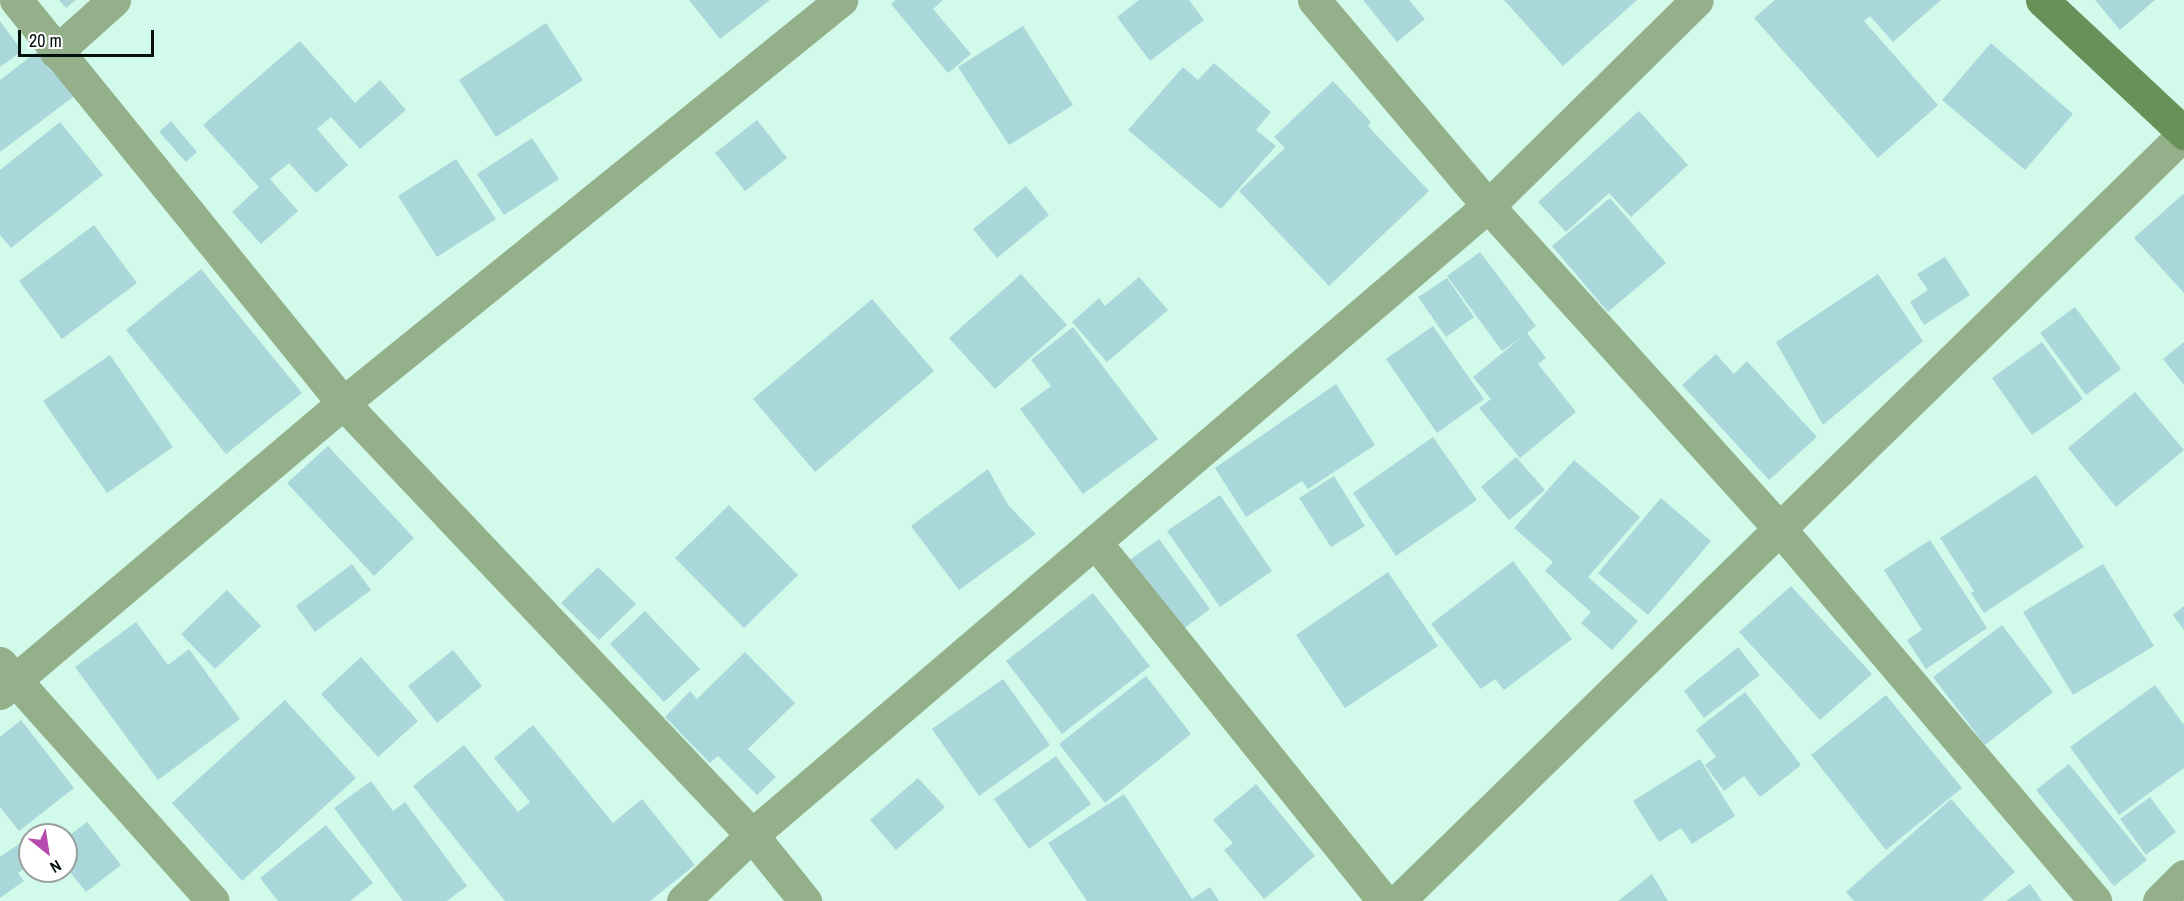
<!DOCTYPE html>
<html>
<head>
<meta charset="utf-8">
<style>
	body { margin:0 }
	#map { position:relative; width:2184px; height:901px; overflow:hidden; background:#d1faea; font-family:"Archivo Narrow",sans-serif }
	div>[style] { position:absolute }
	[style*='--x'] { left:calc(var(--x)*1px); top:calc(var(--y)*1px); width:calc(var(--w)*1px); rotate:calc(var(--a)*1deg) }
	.building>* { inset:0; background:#aad7da }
	.minor>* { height:33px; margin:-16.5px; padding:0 16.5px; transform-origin:16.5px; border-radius:16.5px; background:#94b08a }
	.secondary>* { height:33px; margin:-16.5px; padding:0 16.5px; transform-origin:16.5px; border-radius:16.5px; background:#679158 }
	span { translate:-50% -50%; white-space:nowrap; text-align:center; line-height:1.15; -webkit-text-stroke:4.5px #fff; paint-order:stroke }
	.north { position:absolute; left:18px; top:823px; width:60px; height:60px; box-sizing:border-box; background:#fff; border:2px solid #9a9f9d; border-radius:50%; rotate:150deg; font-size:16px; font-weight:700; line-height:24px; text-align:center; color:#03100b }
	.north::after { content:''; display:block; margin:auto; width:21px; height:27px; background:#b54bad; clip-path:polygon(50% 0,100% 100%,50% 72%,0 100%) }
	.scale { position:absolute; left:18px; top:30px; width:136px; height:27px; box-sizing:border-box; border:3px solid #03100b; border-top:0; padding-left:8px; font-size:18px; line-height:21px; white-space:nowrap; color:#03100b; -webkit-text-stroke:4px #fff; paint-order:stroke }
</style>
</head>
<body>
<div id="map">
	<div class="building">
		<i style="clip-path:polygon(59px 0,76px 0,66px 8px)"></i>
		<i style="clip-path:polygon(689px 0,770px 0,720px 39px)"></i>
		<i style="clip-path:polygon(896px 0,943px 0,933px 9px,971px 54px,948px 73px,891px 4px)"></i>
		<i style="clip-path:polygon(1139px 0,1189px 0,1204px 20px,1150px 61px,1117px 17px)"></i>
		<i style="clip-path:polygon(1363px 0,1409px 0,1425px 19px,1397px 42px)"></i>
		<i style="clip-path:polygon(1504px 0,1637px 0,1563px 66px)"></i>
		<i style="clip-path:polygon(1775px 0,1941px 0,1893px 42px,1870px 16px,1864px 21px,1938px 105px,1878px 158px,1754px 18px)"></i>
		<i style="clip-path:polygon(2095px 0,2155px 0,2120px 30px)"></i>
		<i style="clip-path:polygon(0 21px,22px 51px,0 67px)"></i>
		<i style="clip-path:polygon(546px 23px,583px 80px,496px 137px,459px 80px)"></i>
		<i style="clip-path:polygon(1023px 26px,1073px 105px,1009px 145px,958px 67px)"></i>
		<i style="clip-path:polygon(300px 41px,355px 103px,380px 80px,406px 110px,360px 149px,331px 117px,317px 129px,348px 165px,316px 193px,289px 163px,270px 179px,298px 211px,261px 244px,232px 212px,259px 187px,203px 125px)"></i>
		<i style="clip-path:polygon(1991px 43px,2073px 114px,2025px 170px,1942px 100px)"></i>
		<i style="clip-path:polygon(42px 48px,77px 94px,0 152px,0 80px)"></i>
		<i style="clip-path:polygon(1214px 63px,1271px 112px,1256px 130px,1276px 146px,1221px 209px,1128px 130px,1183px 67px,1198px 80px)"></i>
		<i style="clip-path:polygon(1333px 81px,1371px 122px,1368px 126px,1429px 191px,1329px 286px,1239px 191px,1285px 148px,1274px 137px)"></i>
		<i style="clip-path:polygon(1639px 111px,1688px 165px,1631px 217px,1609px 193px,1566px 232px,1538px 202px)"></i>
		<i style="clip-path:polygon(757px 120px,787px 158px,745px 191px,715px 153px)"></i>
		<i style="clip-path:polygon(171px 121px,197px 152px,186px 162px,159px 132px)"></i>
		<i style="clip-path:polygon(60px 122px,103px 175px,11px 248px,0 235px,0 170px)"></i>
		<i style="clip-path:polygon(532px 138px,559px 179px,504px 215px,477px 174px)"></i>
		<i style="clip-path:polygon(456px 159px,496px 219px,437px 257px,398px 196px)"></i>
		<i style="clip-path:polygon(1026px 186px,1049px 215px,997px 258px,973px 229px)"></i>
		<i style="clip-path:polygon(2183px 194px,2184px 195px,2184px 293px,2134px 238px)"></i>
		<i style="clip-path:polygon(1610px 198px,1666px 263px,1608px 312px,1552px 246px)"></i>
		<i style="clip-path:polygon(94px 225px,137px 283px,62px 339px,19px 281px)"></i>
		<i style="clip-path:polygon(1480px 252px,1536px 326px,1527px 333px,1546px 358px,1538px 364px,1576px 412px,1520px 458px,1479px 408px,1491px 399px,1473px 377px,1522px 337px,1502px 351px,1447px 276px)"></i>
		<i style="clip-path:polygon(1945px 257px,1970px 295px,1924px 325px,1910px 302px,1928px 290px,1917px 274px)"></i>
		<i style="clip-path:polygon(201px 269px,302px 393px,226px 454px,126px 330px)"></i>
		<i style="clip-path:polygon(1021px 274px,1067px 325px,995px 389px,949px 338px)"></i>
		<i style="clip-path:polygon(1878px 274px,1923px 341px,1823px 425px,1776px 342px)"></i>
		<i style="clip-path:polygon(1139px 277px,1168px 310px,1107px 362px,1072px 322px,1099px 298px,1105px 306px)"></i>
		<i style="clip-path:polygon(1447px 278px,1474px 317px,1446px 337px,1418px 297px)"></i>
		<i style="clip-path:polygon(872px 299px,934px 371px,815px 472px,753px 399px)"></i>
		<i style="clip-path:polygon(2075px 307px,2121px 369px,2086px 395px,2040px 333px)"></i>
		<i style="clip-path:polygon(1433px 326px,1484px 399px,1437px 433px,1386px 359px)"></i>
		<i style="clip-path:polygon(1073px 327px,1158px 439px,1083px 494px,1020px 409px,1051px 386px,1031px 360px)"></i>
		<i style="clip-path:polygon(2042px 342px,2083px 399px,2032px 435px,1992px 378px)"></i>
		<i style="clip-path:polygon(2184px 342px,2184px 385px,2163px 359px)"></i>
		<i style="clip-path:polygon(1716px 354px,1734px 374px,1747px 361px,1817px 437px,1769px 480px,1682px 385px)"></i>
		<i style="clip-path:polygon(110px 355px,173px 447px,107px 493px,43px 401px)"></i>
		<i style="clip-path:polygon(1336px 384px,1375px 445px,1308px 489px,1302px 481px,1246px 517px,1215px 468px)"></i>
		<i style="clip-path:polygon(2135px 392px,2184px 450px,2116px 507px,2068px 448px)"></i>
		<i style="clip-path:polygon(1433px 437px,1477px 500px,1396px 556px,1353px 493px)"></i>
		<i style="clip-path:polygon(328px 446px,414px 538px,374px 576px,287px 483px)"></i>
		<i style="clip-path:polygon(1516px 457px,1545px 490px,1509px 520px,1481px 487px)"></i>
		<i style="clip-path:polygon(1574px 460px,1640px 517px,1588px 577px,1638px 621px,1612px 650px,1581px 623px,1591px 612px,1545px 571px,1553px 562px,1514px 528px)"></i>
		<i style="clip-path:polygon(988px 469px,1008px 505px,1036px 534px,959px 590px,911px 526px)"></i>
		<i style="clip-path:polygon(2036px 475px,2084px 547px,1984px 613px,1971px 593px,1974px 591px,1940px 538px)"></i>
		<i style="clip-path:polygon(1334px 476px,1365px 526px,1331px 547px,1299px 498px)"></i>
		<i style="clip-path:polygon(1220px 495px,1272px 571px,1220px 607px,1167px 531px)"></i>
		<i style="clip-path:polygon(1661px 498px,1711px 541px,1648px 615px,1598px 573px)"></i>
		<i style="clip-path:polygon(729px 505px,798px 575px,744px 628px,675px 558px)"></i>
		<i style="clip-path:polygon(1159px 539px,1210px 609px,1179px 632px,1128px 561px)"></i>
		<i style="clip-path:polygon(1930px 540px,1987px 628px,1926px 669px,1907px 640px,1922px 630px,1884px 570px)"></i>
		<i style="clip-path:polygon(1513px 561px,1572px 639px,1504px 690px,1495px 679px,1481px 689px,1431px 624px)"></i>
		<i style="clip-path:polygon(352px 564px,371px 590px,315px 632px,296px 606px)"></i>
		<i style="clip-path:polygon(2103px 564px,2154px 646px,2073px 695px,2023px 612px)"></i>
		<i style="clip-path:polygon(598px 567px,636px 604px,599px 640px,561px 603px)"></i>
		<i style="clip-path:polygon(1388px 572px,1438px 646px,1345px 708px,1296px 635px)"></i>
		<i style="clip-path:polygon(1791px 586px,1872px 674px,1820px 720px,1739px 632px)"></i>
		<i style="clip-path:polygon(227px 590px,261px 626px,215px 669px,181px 634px)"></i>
		<i style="clip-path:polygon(1093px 593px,1150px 666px,1062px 734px,1006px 661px)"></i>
		<i style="clip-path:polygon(2184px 606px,2184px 630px,2173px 615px)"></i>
		<i style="clip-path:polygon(645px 611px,700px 669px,664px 702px,610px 644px)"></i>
		<i style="clip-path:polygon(136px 622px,168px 665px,189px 649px,240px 719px,158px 780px,75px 667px)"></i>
		<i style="clip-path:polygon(2002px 625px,2053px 692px,1985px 745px,1933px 677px)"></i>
		<i style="clip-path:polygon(1738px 647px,1760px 675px,1704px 718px,1684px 691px)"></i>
		<i style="clip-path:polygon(453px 650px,482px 686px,437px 723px,408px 686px)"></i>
		<i style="clip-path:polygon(745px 652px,795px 703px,748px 749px,776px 777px,757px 795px,718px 756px,710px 763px,665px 717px,690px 691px,697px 699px)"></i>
		<i style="clip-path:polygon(361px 657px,418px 721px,378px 757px,321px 694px)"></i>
		<i style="clip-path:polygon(1146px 676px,1191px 734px,1105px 803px,1059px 744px)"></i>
		<i style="clip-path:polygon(1003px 679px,1050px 745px,979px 796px,932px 729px)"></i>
		<i style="clip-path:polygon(2155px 685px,2184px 725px,2184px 768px,2119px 815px,2070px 747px)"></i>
		<i style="clip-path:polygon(1745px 692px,1801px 765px,1760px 797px,1744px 776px,1724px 791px,1705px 765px,1716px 757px,1696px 730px)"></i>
		<i style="clip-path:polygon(1886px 695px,1962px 788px,1886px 850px,1811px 755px)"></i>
		<i style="clip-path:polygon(285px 700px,356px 778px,242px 881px,172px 803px)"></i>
		<i style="clip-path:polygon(21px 720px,74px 788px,19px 831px,0 807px,0 737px)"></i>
		<i style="clip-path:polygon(533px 725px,613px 823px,642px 799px,695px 865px,650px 901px,505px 901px,413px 786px,464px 745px,518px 812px,530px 802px,494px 758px)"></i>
		<i style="clip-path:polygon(1056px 756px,1091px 804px,1029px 849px,994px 799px)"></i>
		<i style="clip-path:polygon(1700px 759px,1735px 816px,1692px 844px,1681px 828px,1659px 842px,1633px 801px)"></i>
		<i style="clip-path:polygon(2069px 764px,2147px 860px,2114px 886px,2036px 790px)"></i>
		<i style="clip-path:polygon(918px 778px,945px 807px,896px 850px,870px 820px)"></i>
		<i style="clip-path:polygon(371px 781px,393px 811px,405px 802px,467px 886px,447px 901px,403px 901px,334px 808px)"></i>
		<i style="clip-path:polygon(1256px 784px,1315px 856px,1264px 899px,1224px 850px,1233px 843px,1213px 820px)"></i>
		<i style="clip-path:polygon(1124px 794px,1192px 899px,1210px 887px,1219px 901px,1087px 901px,1048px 843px)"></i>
		<i style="clip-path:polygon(2150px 797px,2176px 832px,2146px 855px,2120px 819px)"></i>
		<i style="clip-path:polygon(1951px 799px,2015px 872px,1982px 901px,1854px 901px,1846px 892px)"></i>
		<i style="clip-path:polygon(87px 822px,121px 865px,86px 892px,66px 867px,66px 838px)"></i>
		<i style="clip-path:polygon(326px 825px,373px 883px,350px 901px,278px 901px,260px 878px)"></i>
		<i style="clip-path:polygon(26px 839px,30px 865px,18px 873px,24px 881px,0 898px,0 857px)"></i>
		<i style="clip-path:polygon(1652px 874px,1668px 901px,1618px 901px)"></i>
		<i style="clip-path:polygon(2030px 884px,2042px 901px,2006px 901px)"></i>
	</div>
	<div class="minor">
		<i style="--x:16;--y:0;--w:519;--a:50.94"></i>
		<i style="--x:343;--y:403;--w:595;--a:46.57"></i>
		<i style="--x:752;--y:835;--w:85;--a:51.2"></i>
		<i style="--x:1314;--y:0;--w:270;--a:49.8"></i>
		<i style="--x:1488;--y:206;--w:434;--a:47.9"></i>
		<i style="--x:1779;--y:528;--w:489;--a:49.7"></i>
		<i style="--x:56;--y:52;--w:78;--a:-41.9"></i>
		<i style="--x:1095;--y:542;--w:461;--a:51.2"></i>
		<i style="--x:0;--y:663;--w:319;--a:48.2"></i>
		<i style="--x:0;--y:693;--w:449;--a:-40.2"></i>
		<i style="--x:343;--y:403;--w:641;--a:-38.98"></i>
		<i style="--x:683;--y:901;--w:95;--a:-43.7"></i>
		<i style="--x:752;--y:835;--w:968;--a:-40.52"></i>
		<i style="--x:1488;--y:206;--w:293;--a:-44.6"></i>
		<i style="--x:1398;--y:901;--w:1098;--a:-44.3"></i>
		<i style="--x:2159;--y:901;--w:35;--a:-45"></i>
	</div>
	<div class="secondary">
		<i style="--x:2042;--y:0;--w:195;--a:43.1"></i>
	</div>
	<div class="north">N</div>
	<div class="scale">20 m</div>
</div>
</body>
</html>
